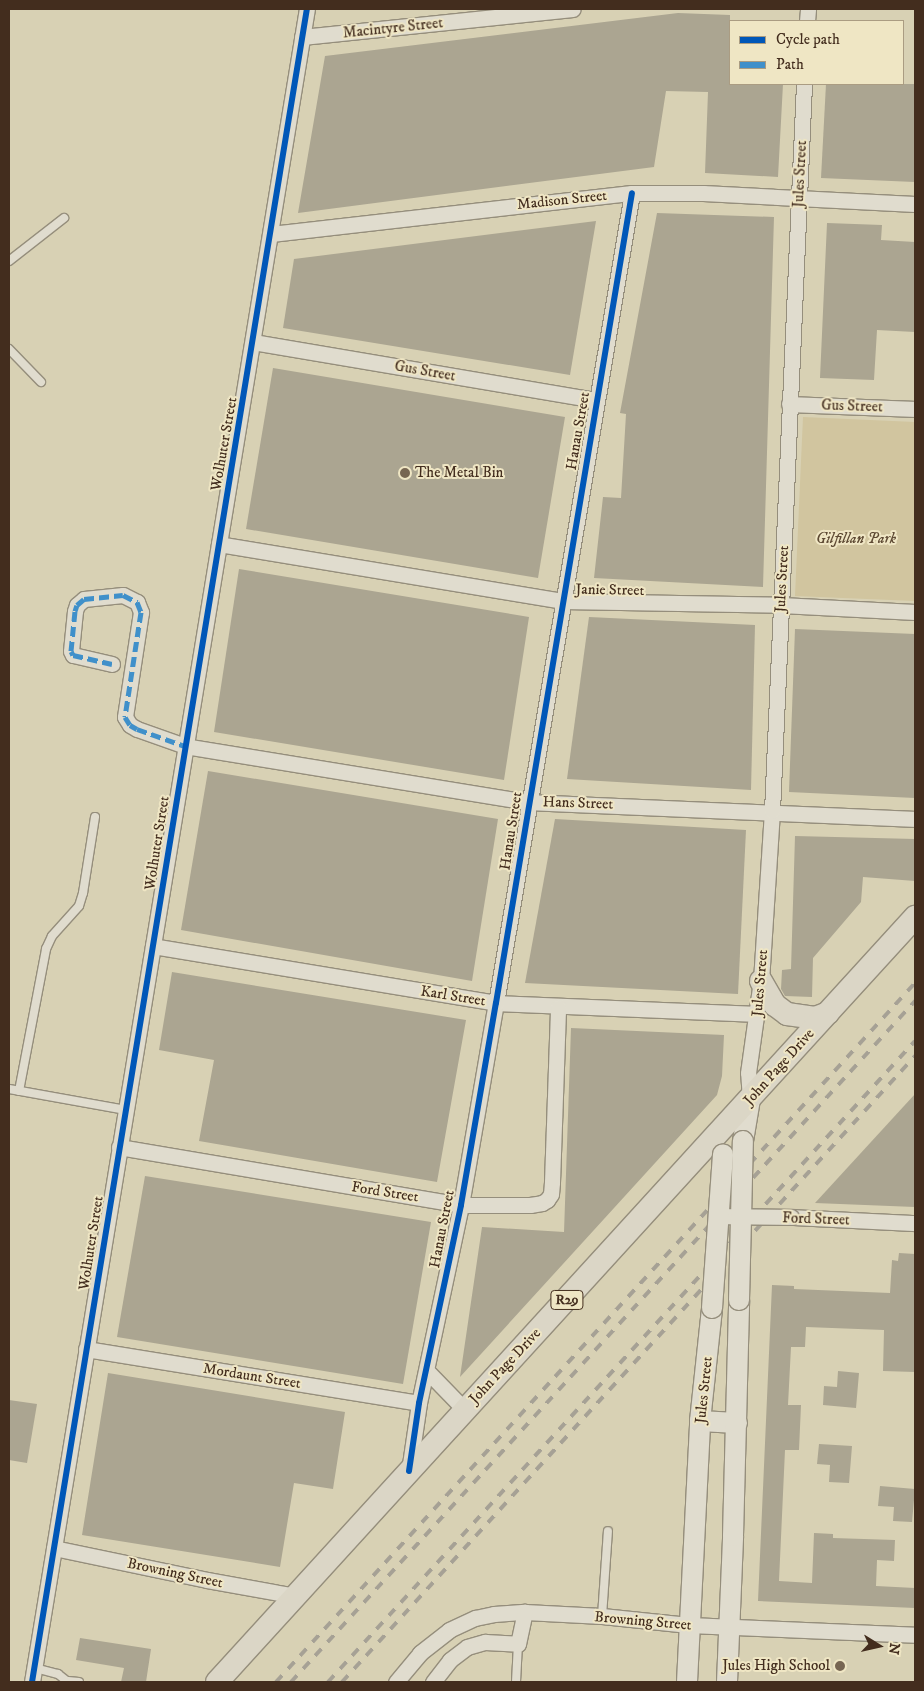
<!DOCTYPE html>
<html>
<head>
<meta charset="utf-8">
<style>
	body { margin:0 }
	#map { position:relative; width:924px; height:1691px; overflow:hidden; background:#d8d1b4; font-family:"IM FELL DW Pica",serif }
	div>[style] { position:absolute }
	[style*='--x'] { left:calc(var(--x)*1px); top:calc(var(--y)*1px); width:calc(var(--w)*1px); rotate:calc(var(--a)*1deg) }
	.green>* { inset:0; background:#d1c59f }
	.building>* { inset:0; background:#aba591 }
	.roads { filter:drop-shadow(1px 0 #958e7c) drop-shadow(-1px 0 #958e7c) drop-shadow(0 1px #958e7c) drop-shadow(0 -1px #958e7c) }
	.lane>* { height:8px; margin:-4px; padding:0 4px; transform-origin:4px; border-radius:4px; background:#e0dcce }
	.street>* { height:15px; margin:-7.5px; padding:0 7.5px; transform-origin:7.5px; border-radius:7.5px; background:#e0dcce }
	.secondary>* { height:20px; margin:-10px; padding:0 10px; transform-origin:10px; border-radius:10px; background:#e0dcce }
	.primary>* { height:22px; margin:-11px; padding:0 11px; transform-origin:11px; border-radius:11px; background:#dbd6c6 }
	.rail>* { height:4px; margin-top:-2px; transform-origin:0; background:repeating-linear-gradient(90deg,#a6a195 0 9px,transparent 0 18px) }
	.bridges { filter:drop-shadow(1px 0 #958e7c) drop-shadow(-1px 0 #958e7c) drop-shadow(0 1px #958e7c) drop-shadow(0 -1px #958e7c) }
	.street-bridge>* { height:15px; margin:-7.5px; padding:0 7.5px; transform-origin:7.5px; border-radius:7.5px; background:#e0dcce }
	.secondary-bridge>* { height:20px; margin:-10px; padding:0 10px; transform-origin:10px; border-radius:10px; background:#e0dcce }
	.quiet>* { height:5px; margin-top:-2.5px; transform-origin:0; background:repeating-linear-gradient(90deg,#4090ca 0 10px,transparent 0 15px) }
	.cycleway>* { height:6px; margin:-3px; padding:0 3px; transform-origin:3px; border-radius:3px; background:#0057b8 }
	.dots>* { width:14px; height:14px; translate:-50% -50%; box-sizing:border-box; border:2px solid #efe6c4; border-radius:50% }
	span { translate:-50% -50%; white-space:nowrap; text-align:center; line-height:1.15; -webkit-text-stroke:4px #efe6c4; paint-order:stroke }
	.shield-label span { padding:1px 4px; background:#efe6c4; border:1px solid; border-radius:4px; -webkit-text-stroke-width:0 }
	.shield-label { font-size:14px; color:#432d1e; font-weight:700 }
	.street-label { font-size:15px; color:#432d1e }
	.poi-label { font-size:15px; color:#432d1e }
	.left { translate:0 -50%; text-align:left }
	.right { translate:-100% -50%; text-align:right }
	.park-label { font-size:15px; color:#5e4a34; font-style:italic }
	.frame { position:absolute; inset:0; border:10px solid #432d1e; pointer-events:none }
	.legend { position:absolute; left:729px; top:20px; width:175px; height:65px; box-sizing:border-box; background:#efe6c4; border:1px solid #aa9c82; margin:0; padding:6px 9px; list-style:none; font-size:15px; color:#432d1e }
	.legend li { display:flex; align-items:center; gap:10px; height:25px }
	.legend b { width:25px; border:1px solid #aa9c82 }
	.north { position:absolute; left:854px; top:1621px; width:50px; height:50px; -webkit-text-stroke:4px #efe6c4; paint-order:stroke; rotate:100deg; font-size:14px; font-weight:700; line-height:20px; text-align:center; color:#432d1e }
	.north::after { content:''; display:block; margin:auto; width:18px; height:22px; background:#432d1e; clip-path:polygon(50% 0,100% 100%,50% 72%,0 100%) }
</style>
</head>
<body>
<div id="map">
	<div class="green">
		<i style="clip-path:polygon(803px 417px,915px 422px,915px 601px,795px 596px)"></i>
	</div>
	<div class="building">
		<i style="clip-path:polygon(678px 13px,730px 15px,730px 84px,783px 84px,778px 177px,705px 173px,708px 92px,666px 91px,654px 167px,298px 213px,325px 56px)"></i>
		<i style="clip-path:polygon(826px 84px,915px 84px,915px 182px,821px 178px)"></i>
		<i style="clip-path:polygon(657px 213px,774px 217px,763px 587px,594px 578px,603px 497px,621px 498px,626px 414px,620px 413px)"></i>
		<i style="clip-path:polygon(596px 221px,570px 375px,283px 328px,294px 259px)"></i>
		<i style="clip-path:polygon(827px 223px,882px 225px,881px 240px,915px 242px,915px 332px,877px 330px,874px 380px,820px 378px)"></i>
		<i style="clip-path:polygon(273px 368px,565px 417px,538px 578px,246px 529px)"></i>
		<i style="clip-path:polygon(239px 569px,529px 617px,504px 780px,214px 732px)"></i>
		<i style="clip-path:polygon(589px 617px,755px 625px,751px 790px,567px 779px)"></i>
		<i style="clip-path:polygon(795px 629px,915px 634px,915px 798px,789px 792px)"></i>
		<i style="clip-path:polygon(208px 771px,498px 819px,472px 981px,181px 930px)"></i>
		<i style="clip-path:polygon(555px 819px,746px 830px,738px 994px,525px 983px)"></i>
		<i style="clip-path:polygon(795px 836px,915px 839px,915px 881px,863px 877px,861px 902px,813px 958px,812px 997px,785px 996px,781px 989px,782px 970px,791px 969px)"></i>
		<i style="clip-path:polygon(172px 972px,466px 1020px,437px 1182px,199px 1141px,214px 1060px,159px 1050px)"></i>
		<i style="clip-path:polygon(571px 1028px,724px 1035px,722px 1076px,717px 1095px,460px 1377px,482px 1227px,564px 1232px)"></i>
		<i style="clip-path:polygon(915px 1094px,915px 1207px,815px 1203px)"></i>
		<i style="clip-path:polygon(145px 1176px,431px 1222px,403px 1384px,117px 1337px)"></i>
		<i style="clip-path:polygon(899px 1253px,915px 1254px,915px 1372px,883px 1371px,884px 1330px,806px 1327px,805px 1347px,791px 1347px,788px 1405px,801px 1405px,799px 1450px,785px 1450px,779px 1581px,812px 1583px,814px 1533px,833px 1534px,833px 1538px,895px 1540px,894px 1561px,877px 1560px,876px 1586px,915px 1588px,915px 1608px,758px 1601px,772px 1285px,794px 1286px,794px 1289px,890px 1293px,892px 1260px,898px 1261px)"></i>
		<i style="clip-path:polygon(838px 1371px,859px 1373px,856px 1408px,823px 1405px,824px 1386px,837px 1387px)"></i>
		<i style="clip-path:polygon(108px 1373px,345px 1412px,333px 1489px,294px 1483px,280px 1567px,82px 1535px)"></i>
		<i style="clip-path:polygon(9px 1400px,37px 1404px,27px 1463px,9px 1460px)"></i>
		<i style="clip-path:polygon(819px 1444px,852px 1446px,849px 1483px,829px 1482px,830px 1465px,817px 1464px)"></i>
		<i style="clip-path:polygon(880px 1486px,915px 1489px,912px 1522px,893px 1521px,894px 1507px,878px 1506px)"></i>
		<i style="clip-path:polygon(80px 1638px,151px 1649px,146px 1682px,121px 1682px,124px 1668px,76px 1660px)"></i>
	</div>
	<div class="roads">
		<div class="lane">
			<i style="--x:9;--y:261;--w:70;--a:-38"></i>
			<i style="--x:9;--y:349;--w:46;--a:45.9"></i>
			<i style="--x:9;--y:1089;--w:119;--a:10.2"></i>
			<i style="--x:19;--y:1091;--w:145;--a:-79.2"></i>
			<i style="--x:46;--y:949;--w:14;--a:-65"></i>
			<i style="--x:52;--y:936;--w:40;--a:-48"></i>
			<i style="--x:79;--y:906;--w:14;--a:-73"></i>
			<i style="--x:83;--y:893;--w:77;--a:-81"></i>
			<i style="--x:602;--y:1616;--w:85;--a:-86"></i>
			<i style="--x:35;--y:1668;--w:24;--a:15"></i>
			<i style="--x:58;--y:1674;--w:13;--a:39"></i>
			<i style="--x:68;--y:1681;--w:11;--a:5"></i>
			<i style="--x:516;--y:1682;--w:38;--a:-87"></i>
		</div>
		<div class="street">
			<i style="--x:807;--y:21;--w:12;--a:-85"></i>
			<i style="--x:302;--y:37;--w:272;--a:-5.9"></i>
			<i style="--x:271;--y:234;--w:363;--a:-6.5"></i>
			<i style="--x:632;--y:193;--w:71;--a:0"></i>
			<i style="--x:703;--y:193;--w:212;--a:3"></i>
			<i style="--x:253;--y:342;--w:348;--a:9.6"></i>
			<i style="--x:789;--y:404;--w:126;--a:2.3"></i>
			<i style="--x:219;--y:544;--w:348;--a:9.4"></i>
			<i style="--x:562;--y:601;--w:219;--a:1"></i>
			<i style="--x:781;--y:605;--w:134;--a:3"></i>
			<i style="--x:112;--y:664;--w:40;--a:-167"></i>
			<i style="--x:73;--y:655;--w:4;--a:-117"></i>
			<i style="--x:71;--y:651;--w:40;--a:-84.3"></i>
			<i style="--x:75;--y:611;--w:6;--a:-72"></i>
			<i style="--x:77;--y:605;--w:9;--a:-41"></i>
			<i style="--x:84;--y:599;--w:39;--a:-6"></i>
			<i style="--x:123;--y:595;--w:16;--a:27"></i>
			<i style="--x:137;--y:602;--w:11;--a:68"></i>
			<i style="--x:141;--y:612;--w:106;--a:98.7"></i>
			<i style="--x:125;--y:717;--w:9;--a:58"></i>
			<i style="--x:130;--y:725;--w:8;--a:30"></i>
			<i style="--x:137;--y:729;--w:51;--a:19.5"></i>
			<i style="--x:185;--y:746;--w:348;--a:9.3"></i>
			<i style="--x:528;--y:802;--w:387;--a:2.5"></i>
			<i style="--x:153;--y:946;--w:348;--a:9.4"></i>
			<i style="--x:496;--y:1003;--w:261;--a:2.4"></i>
			<i style="--x:750;--y:1099;--w:26;--a:-94"></i>
			<i style="--x:748;--y:1073;--w:93;--a:-82"></i>
			<i style="--x:761;--y:981;--w:170;--a:-86.3"></i>
			<i style="--x:772;--y:811;--w:728;--a:-87.48"></i>
			<i style="--x:119;--y:1147;--w:347;--a:9.6"></i>
			<i style="--x:461;--y:1205;--w:69;--a:0"></i>
			<i style="--x:530;--y:1205;--w:12;--a:-9"></i>
			<i style="--x:542;--y:1203;--w:6;--a:-31"></i>
			<i style="--x:547;--y:1200;--w:7;--a:-56"></i>
			<i style="--x:551;--y:1194;--w:12;--a:-85"></i>
			<i style="--x:552;--y:1182;--w:175;--a:-88"></i>
			<i style="--x:791;--y:1217;--w:124;--a:2.8"></i>
			<i style="--x:86;--y:1349;--w:337;--a:9.2"></i>
			<i style="--x:427;--y:1371;--w:54;--a:45.7"></i>
			<i style="--x:409;--y:1471;--w:69;--a:-81.6"></i>
			<i style="--x:419;--y:1403;--w:202;--a:-78"></i>
			<i style="--x:461;--y:1205;--w:205;--a:-80.2"></i>
			<i style="--x:496;--y:1003;--w:821;--a:-80.47"></i>
			<i style="--x:54;--y:1548;--w:156;--a:11.8"></i>
			<i style="--x:207;--y:1580;--w:90;--a:10.2"></i>
			<i style="--x:32;--y:1682;--w:1695;--a:-80.67"></i>
			<i style="--x:396;--y:1682;--w:38;--a:-50"></i>
			<i style="--x:420;--y:1653;--w:37;--a:-38"></i>
			<i style="--x:449;--y:1630;--w:29;--a:-25"></i>
			<i style="--x:475;--y:1618;--w:19;--a:-12"></i>
			<i style="--x:494;--y:1614;--w:31;--a:-4"></i>
			<i style="--x:525;--y:1612;--w:77;--a:3"></i>
			<i style="--x:602;--y:1616;--w:87;--a:5.9"></i>
			<i style="--x:689;--y:1625;--w:226;--a:2.5"></i>
			<i style="--x:433;--y:1682;--w:28;--a:-52"></i>
			<i style="--x:450;--y:1660;--w:21;--a:-37"></i>
			<i style="--x:467;--y:1647;--w:19;--a:-16"></i>
			<i style="--x:485;--y:1642;--w:33;--a:3"></i>
			<i style="--x:518;--y:1644;--w:33;--a:-78"></i>
		</div>
		<div class="secondary">
			<i style="--x:743;--y:1141;--w:43;--a:-80.5"></i>
			<i style="--x:700;--y:1421;--w:37;--a:3"></i>
			<i style="--x:687;--y:1682;--w:261;--a:-87.1"></i>
			<i style="--x:700;--y:1421;--w:114;--a:-83.9"></i>
			<i style="--x:727;--y:1682;--w:146;--a:-87.6"></i>
			<i style="--x:733;--y:1536;--w:236;--a:-88.5"></i>
		</div>
		<div class="primary">
			<i style="--x:761;--y:981;--w:28;--a:60"></i>
			<i style="--x:775;--y:1005;--w:15;--a:37"></i>
			<i style="--x:787;--y:1014;--w:28;--a:8"></i>
			<i style="--x:815;--y:1018;--w:14;--a:-21"></i>
			<i style="--x:217;--y:1682;--w:1036;--a:-47.62"></i>
		</div>
	</div>
	<div class="rail">
		<i style="--x:276;--y:1682;--w:947;--a:-47.57"></i>
		<i style="--x:291;--y:1682;--w:924;--a:-47.5"></i>
		<i style="--x:328;--y:1682;--w:869;--a:-47.52"></i>
		<i style="--x:342;--y:1682;--w:849;--a:-47.53"></i>
	</div>
	<div class="bridges">
		<div class="street-bridge">
			<i style="--x:718;--y:1216;--w:73;--a:0.8"></i>
		</div>
		<div class="secondary-bridge">
			<i style="--x:739;--y:1300;--w:159;--a:-88.6"></i>
			<i style="--x:712;--y:1308;--w:154;--a:-85.9"></i>
		</div>
	</div>
	<div class="quiet">
		<i style="--x:112;--y:664;--w:40;--a:-167"></i>
		<i style="--x:73;--y:655;--w:4;--a:-117"></i>
		<i style="--x:71;--y:651;--w:40;--a:-84.3"></i>
		<i style="--x:75;--y:611;--w:6;--a:-72"></i>
		<i style="--x:77;--y:605;--w:9;--a:-41"></i>
		<i style="--x:84;--y:599;--w:39;--a:-6"></i>
		<i style="--x:123;--y:595;--w:16;--a:27"></i>
		<i style="--x:137;--y:602;--w:11;--a:68"></i>
		<i style="--x:141;--y:612;--w:106;--a:98.7"></i>
		<i style="--x:125;--y:717;--w:9;--a:58"></i>
		<i style="--x:130;--y:725;--w:8;--a:30"></i>
		<i style="--x:137;--y:729;--w:51;--a:19.5"></i>
	</div>
	<div class="cycleway">
		<i style="--x:409;--y:1471;--w:69;--a:-81.6"></i>
		<i style="--x:419;--y:1403;--w:202;--a:-78"></i>
		<i style="--x:461;--y:1205;--w:205;--a:-80.2"></i>
		<i style="--x:496;--y:1003;--w:821;--a:-80.47"></i>
		<i style="--x:32;--y:1682;--w:1695;--a:-80.67"></i>
	</div>
	<div class="dots">
		<i style="left:405px;top:473px;background:#776652"></i>
		<i style="left:840px;top:1666px;background:#776652"></i>
	</div>
	<div class="shield-label">
		<span style="left:567px;top:1300px">R29</span>
	</div>
	<div class="street-label">
		<span style="left:393px;top:28px;rotate:-6deg">Macintyre Street</span>
		<span style="left:800px;top:174px;rotate:-87deg">Jules Street</span>
		<span style="left:562px;top:200px;rotate:-6deg">Madison Street</span>
		<span style="left:425px;top:371px;rotate:10deg">Gus Street</span>
		<span style="left:852px;top:406px;rotate:2deg">Gus Street</span>
		<span style="left:578px;top:431px;rotate:-80deg">Hanau Street</span>
		<span style="left:224px;top:444px;rotate:-80deg">Wolhuter Street</span>
		<span style="left:782px;top:579px;rotate:-87deg">Jules Street</span>
		<span style="left:610px;top:590px;rotate:1deg">Janie Street</span>
		<span style="left:578px;top:803px;rotate:2deg">Hans Street</span>
		<span style="left:511px;top:831px;rotate:-81deg">Hanau Street</span>
		<span style="left:157px;top:843px;rotate:-81deg">Wolhuter Street</span>
		<span style="left:760px;top:983px;rotate:-85deg">Jules Street</span>
		<span style="left:453px;top:996px;rotate:9deg">Karl Street</span>
		<span style="left:779px;top:1067px;rotate:-48deg">John Page Drive</span>
		<span style="left:385px;top:1192px;rotate:9deg">Ford Street</span>
		<span style="left:816px;top:1219px;rotate:2deg">Ford Street</span>
		<span style="left:442px;top:1229px;rotate:-79deg">Hanau Street</span>
		<span style="left:91px;top:1243px;rotate:-81deg">Wolhuter Street</span>
		<span style="left:505px;top:1366px;rotate:-47deg">John Page Drive</span>
		<span style="left:252px;top:1376px;rotate:9deg">Mordaunt Street</span>
		<span style="left:704px;top:1390px;rotate:-84deg">Jules Street</span>
		<span style="left:175px;top:1573px;rotate:12deg">Browning Street</span>
		<span style="left:643px;top:1621px;rotate:5deg">Browning Street</span>
	</div>
	<div class="poi-label">
		<span class="left" style="left:415px;top:473px">The Metal Bin</span>
		<span class="right" style="left:830px;top:1666px">Jules High School</span>
	</div>
	<div class="park-label">
		<span style="left:856px;top:539px">Gilfillan Park</span>
	</div>
	<div class="frame"></div>
	<ul class="legend">
	<li><b style="height:6px;background:#0057b8"></b>Cycle path</li>
	<li><b style="height:6px;background:#4090ca"></b>Path</li>
	</ul>
	<div class="north">N</div>
</div>
</body>
</html>
